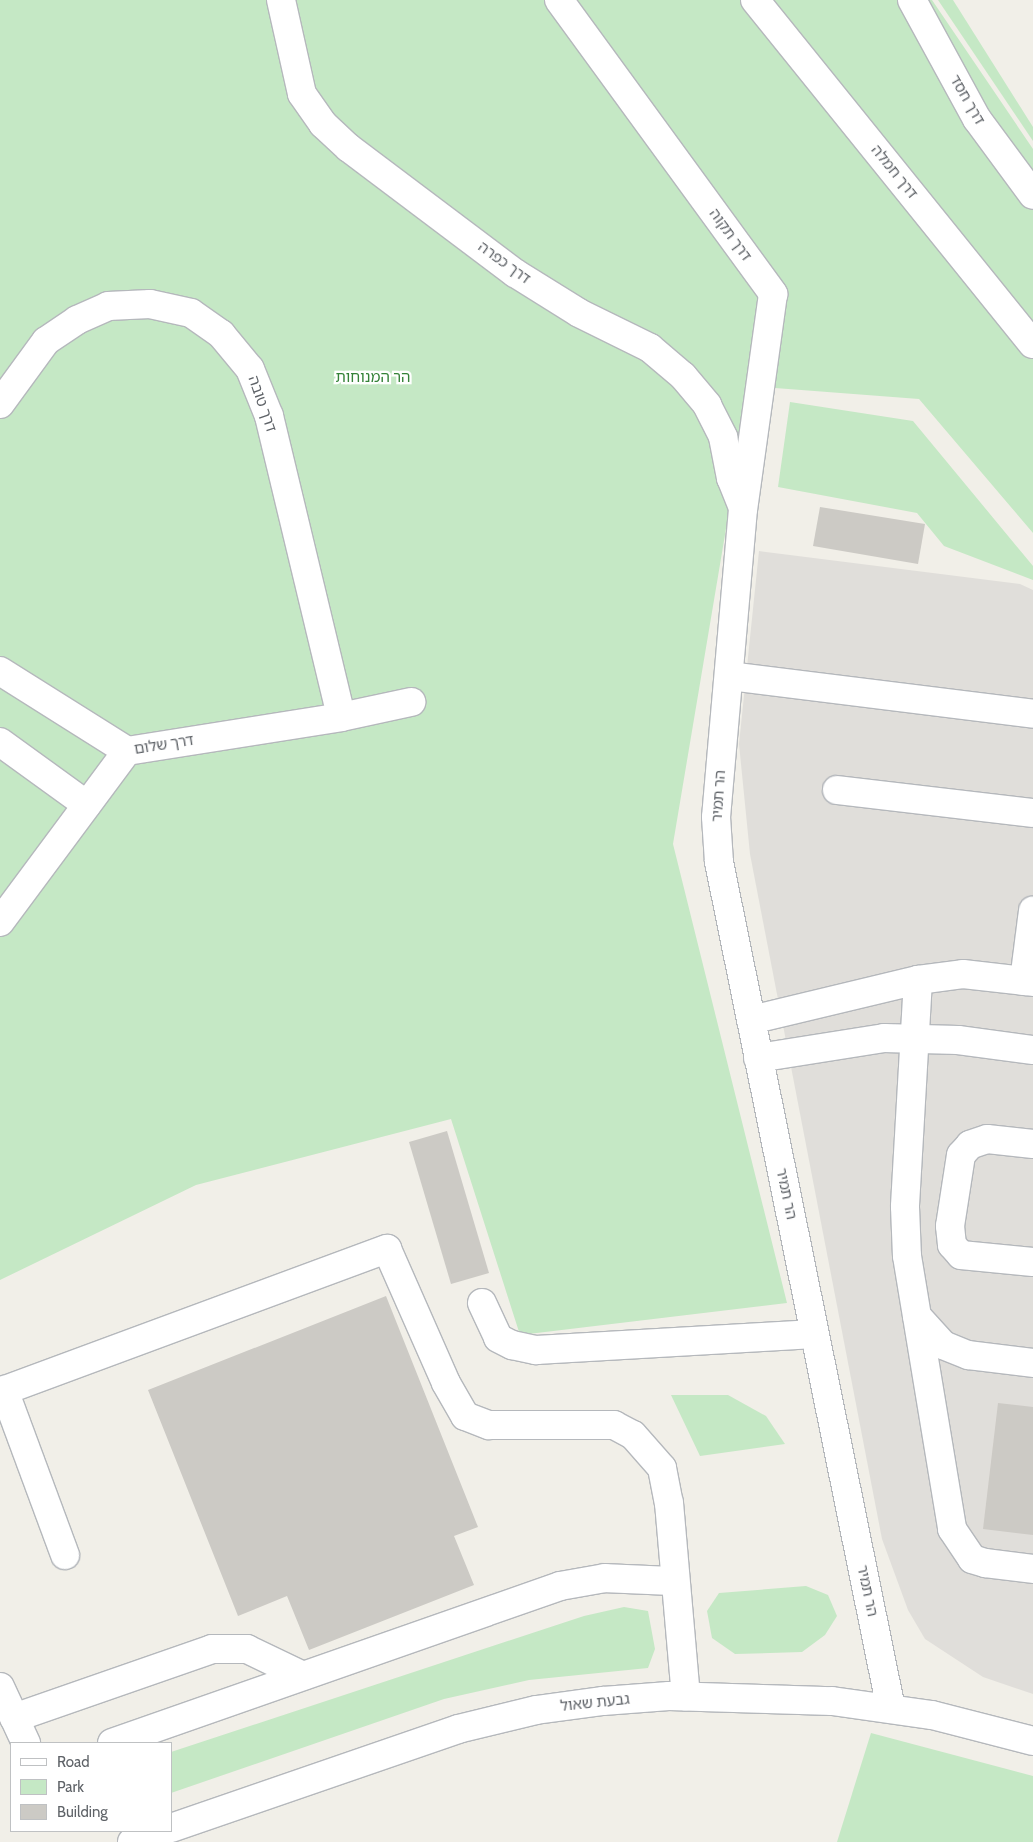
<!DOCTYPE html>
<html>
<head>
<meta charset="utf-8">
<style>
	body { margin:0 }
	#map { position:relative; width:1033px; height:1842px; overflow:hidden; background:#f1efe8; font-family:Cabin,"Noto Sans Hebrew",sans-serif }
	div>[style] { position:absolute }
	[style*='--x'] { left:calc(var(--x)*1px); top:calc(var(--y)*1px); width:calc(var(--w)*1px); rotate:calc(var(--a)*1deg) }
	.industrial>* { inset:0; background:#e0deda }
	.green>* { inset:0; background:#c5e8c5 }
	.building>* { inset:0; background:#cccac5 }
	.roads { filter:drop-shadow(1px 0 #b5b8bc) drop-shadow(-1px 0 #b5b8bc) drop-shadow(0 1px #b5b8bc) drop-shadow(0 -1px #b5b8bc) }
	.minor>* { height:28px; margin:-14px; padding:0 14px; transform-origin:14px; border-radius:14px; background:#fff }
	span { translate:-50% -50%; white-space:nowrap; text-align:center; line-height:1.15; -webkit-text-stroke:4.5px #fff; paint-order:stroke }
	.street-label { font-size:15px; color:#5f6368 }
	.park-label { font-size:15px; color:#348238 }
	.legend { position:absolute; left:10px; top:1742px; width:162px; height:90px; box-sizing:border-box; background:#fff; border:1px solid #bfc1c3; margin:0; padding:6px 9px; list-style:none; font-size:15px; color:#5f6368 }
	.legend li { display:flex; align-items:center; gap:10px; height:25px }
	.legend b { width:25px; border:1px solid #bfc1c3 }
</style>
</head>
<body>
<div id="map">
	<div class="industrial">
		<i style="clip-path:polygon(759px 551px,1020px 584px,1033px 590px,1033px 1694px,983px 1677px,925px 1639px,908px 1610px,882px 1539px,750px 854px,739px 744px)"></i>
	</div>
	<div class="green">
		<i style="clip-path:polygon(0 0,932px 0,1033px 149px,1033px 533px,919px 399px,750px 386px,673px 844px,787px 1303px,520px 1335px,451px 1119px,196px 1185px,0 1280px)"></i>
		<i style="clip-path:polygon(938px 0,953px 0,1033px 127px,1033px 141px)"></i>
		<i style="clip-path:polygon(790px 402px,913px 421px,1033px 566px,1033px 580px,944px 546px,917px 513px,778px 487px)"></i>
		<i style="clip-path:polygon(671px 1395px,728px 1395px,766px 1416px,785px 1444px,700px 1456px)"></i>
		<i style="clip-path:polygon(806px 1586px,828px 1595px,837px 1616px,825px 1635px,802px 1652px,735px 1654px,712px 1638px,707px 1611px,719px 1593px)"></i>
		<i style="clip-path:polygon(624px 1607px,648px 1611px,655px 1649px,648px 1668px,529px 1680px,444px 1699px,171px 1793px,171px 1752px,584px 1616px)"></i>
		<i style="clip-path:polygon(871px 1733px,1033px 1776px,1033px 1842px,837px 1842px)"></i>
	</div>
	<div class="building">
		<i style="clip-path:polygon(820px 507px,925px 524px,918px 564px,813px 546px)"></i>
		<i style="clip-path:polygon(447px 1131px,489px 1273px,451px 1284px,409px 1142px)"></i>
		<i style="clip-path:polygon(386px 1296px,478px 1527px,454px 1536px,474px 1585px,309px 1650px,287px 1596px,238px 1616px,148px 1390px)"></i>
		<i style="clip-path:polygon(998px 1403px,1033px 1407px,1033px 1535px,983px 1529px)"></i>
	</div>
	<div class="roads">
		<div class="minor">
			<i style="--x:281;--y:0;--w:96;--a:77.4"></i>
			<i style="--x:302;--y:94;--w:37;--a:55"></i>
			<i style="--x:323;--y:124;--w:35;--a:43"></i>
			<i style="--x:349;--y:148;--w:208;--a:37"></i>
			<i style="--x:515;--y:273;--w:75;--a:32"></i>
			<i style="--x:579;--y:313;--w:79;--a:26.2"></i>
			<i style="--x:650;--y:348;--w:43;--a:40.3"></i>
			<i style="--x:683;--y:376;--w:38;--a:50"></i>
			<i style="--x:707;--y:405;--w:36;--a:63"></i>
			<i style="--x:723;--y:437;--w:42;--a:79"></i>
			<i style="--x:731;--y:478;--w:29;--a:68"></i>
			<i style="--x:559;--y:0;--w:364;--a:53.9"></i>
			<i style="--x:773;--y:294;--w:217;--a:97.9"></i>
			<i style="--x:743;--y:509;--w:309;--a:95"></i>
			<i style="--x:716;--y:817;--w:45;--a:86.2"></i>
			<i style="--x:719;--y:862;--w:864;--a:78.52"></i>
			<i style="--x:755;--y:0;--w:442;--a:51.1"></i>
			<i style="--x:912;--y:0;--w:136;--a:61.4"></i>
			<i style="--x:977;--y:119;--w:94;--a:53.6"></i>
			<i style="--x:0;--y:404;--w:78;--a:-53.9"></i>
			<i style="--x:46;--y:341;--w:37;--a:-34"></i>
			<i style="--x:77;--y:320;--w:34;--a:-24"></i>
			<i style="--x:108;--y:306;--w:42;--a:-2.7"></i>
			<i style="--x:150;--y:304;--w:42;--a:12.4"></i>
			<i style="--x:191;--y:313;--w:37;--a:35"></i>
			<i style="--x:221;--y:334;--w:45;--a:50.4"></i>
			<i style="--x:250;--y:369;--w:51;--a:68"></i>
			<i style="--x:269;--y:416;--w:309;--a:76.5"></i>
			<i style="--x:0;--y:671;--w:150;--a:32.2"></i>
			<i style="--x:730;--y:676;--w:305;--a:7.1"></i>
			<i style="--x:0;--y:742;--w:107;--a:35.9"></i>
			<i style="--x:837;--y:790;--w:197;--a:6.7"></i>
			<i style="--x:0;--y:922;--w:213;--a:-53.4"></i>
			<i style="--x:127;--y:751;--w:217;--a:-9"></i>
			<i style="--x:341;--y:717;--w:72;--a:-12.1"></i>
			<i style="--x:918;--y:980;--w:227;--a:93.3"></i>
			<i style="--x:905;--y:1207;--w:49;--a:87.7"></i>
			<i style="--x:907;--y:1256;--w:277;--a:80.6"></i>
			<i style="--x:952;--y:1529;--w:36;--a:56"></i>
			<i style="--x:972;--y:1559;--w:14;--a:17"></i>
			<i style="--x:985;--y:1563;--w:48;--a:7.1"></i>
			<i style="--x:1024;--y:981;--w:71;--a:-82.7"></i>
			<i style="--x:751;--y:1020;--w:172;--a:-13.5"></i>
			<i style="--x:918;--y:980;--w:45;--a:-7.6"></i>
			<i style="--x:963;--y:974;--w:70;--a:6.5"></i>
			<i style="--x:758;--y:1058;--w:128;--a:-9"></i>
			<i style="--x:884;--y:1038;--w:74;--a:1.5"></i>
			<i style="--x:958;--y:1040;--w:76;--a:7.6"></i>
			<i style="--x:1033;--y:1144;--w:46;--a:-173.8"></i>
			<i style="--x:987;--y:1139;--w:18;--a:161"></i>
			<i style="--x:970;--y:1145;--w:13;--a:132"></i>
			<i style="--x:961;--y:1155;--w:72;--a:98.8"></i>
			<i style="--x:950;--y:1226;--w:19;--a:84"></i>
			<i style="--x:952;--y:1245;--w:13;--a:48"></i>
			<i style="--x:961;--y:1255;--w:72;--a:5.6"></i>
			<i style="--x:482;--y:1303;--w:38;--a:65"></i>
			<i style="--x:498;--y:1338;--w:16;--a:27"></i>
			<i style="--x:512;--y:1345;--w:25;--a:12"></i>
			<i style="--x:536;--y:1350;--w:279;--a:-3.3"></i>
			<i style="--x:917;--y:1316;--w:39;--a:48"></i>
			<i style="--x:943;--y:1345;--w:27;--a:22"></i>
			<i style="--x:968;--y:1355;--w:65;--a:7"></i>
			<i style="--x:4;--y:1390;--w:176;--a:69.7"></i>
			<i style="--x:0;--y:1392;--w:413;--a:-20.3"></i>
			<i style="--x:387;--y:1249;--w:146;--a:66.2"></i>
			<i style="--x:446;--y:1383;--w:38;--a:60"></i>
			<i style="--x:465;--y:1416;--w:26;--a:21"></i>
			<i style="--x:489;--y:1425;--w:125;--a:0"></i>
			<i style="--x:614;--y:1425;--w:21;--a:28"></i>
			<i style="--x:633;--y:1435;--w:44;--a:48.7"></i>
			<i style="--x:662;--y:1468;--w:36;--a:79"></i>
			<i style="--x:669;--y:1503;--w:194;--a:85"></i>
			<i style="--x:0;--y:1687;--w:62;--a:65.1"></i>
			<i style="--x:14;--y:1718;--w:210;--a:-19.2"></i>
			<i style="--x:212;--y:1649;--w:35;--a:0"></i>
			<i style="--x:247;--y:1649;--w:62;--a:25.7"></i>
			<i style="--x:112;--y:1743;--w:475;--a:-19.3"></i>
			<i style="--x:560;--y:1586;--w:46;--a:-10.1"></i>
			<i style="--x:605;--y:1578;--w:70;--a:2.5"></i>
			<i style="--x:171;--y:1828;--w:304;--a:-19"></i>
			<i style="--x:458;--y:1729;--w:80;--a:-13.7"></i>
			<i style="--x:536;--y:1710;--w:68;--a:-7.7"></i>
			<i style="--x:603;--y:1701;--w:66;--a:-4.3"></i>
			<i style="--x:669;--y:1696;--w:163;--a:1.8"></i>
			<i style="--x:832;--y:1701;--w:101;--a:8"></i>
			<i style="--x:932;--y:1715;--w:104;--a:14.4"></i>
			<i style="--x:132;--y:1842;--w:34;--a:-19"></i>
		</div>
	</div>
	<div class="street-label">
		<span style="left:967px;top:100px;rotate:60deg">דרך חסד</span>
		<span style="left:894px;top:172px;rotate:51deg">דרך חמלה</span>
		<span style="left:730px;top:235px;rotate:54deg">דרך תקוה</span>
		<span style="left:504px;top:263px;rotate:36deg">דרך כפרה</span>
		<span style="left:262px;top:404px;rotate:71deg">דרך טובה</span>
		<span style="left:164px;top:745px;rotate:-9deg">דרך שלום</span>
		<span style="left:719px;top:796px;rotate:-86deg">הר תמיר</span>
		<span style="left:786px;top:1194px;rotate:78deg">הר תמיר</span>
		<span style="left:867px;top:1591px;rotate:78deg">הר תמיר</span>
		<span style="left:595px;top:1703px;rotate:-6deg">גבעת שאול</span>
	</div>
	<div class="park-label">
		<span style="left:373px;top:378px">הר המנוחות</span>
	</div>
	<ul class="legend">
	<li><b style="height:6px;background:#fff"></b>Road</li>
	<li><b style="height:14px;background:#c5e8c5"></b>Park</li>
	<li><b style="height:14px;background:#cccac5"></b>Building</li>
	</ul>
</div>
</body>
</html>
